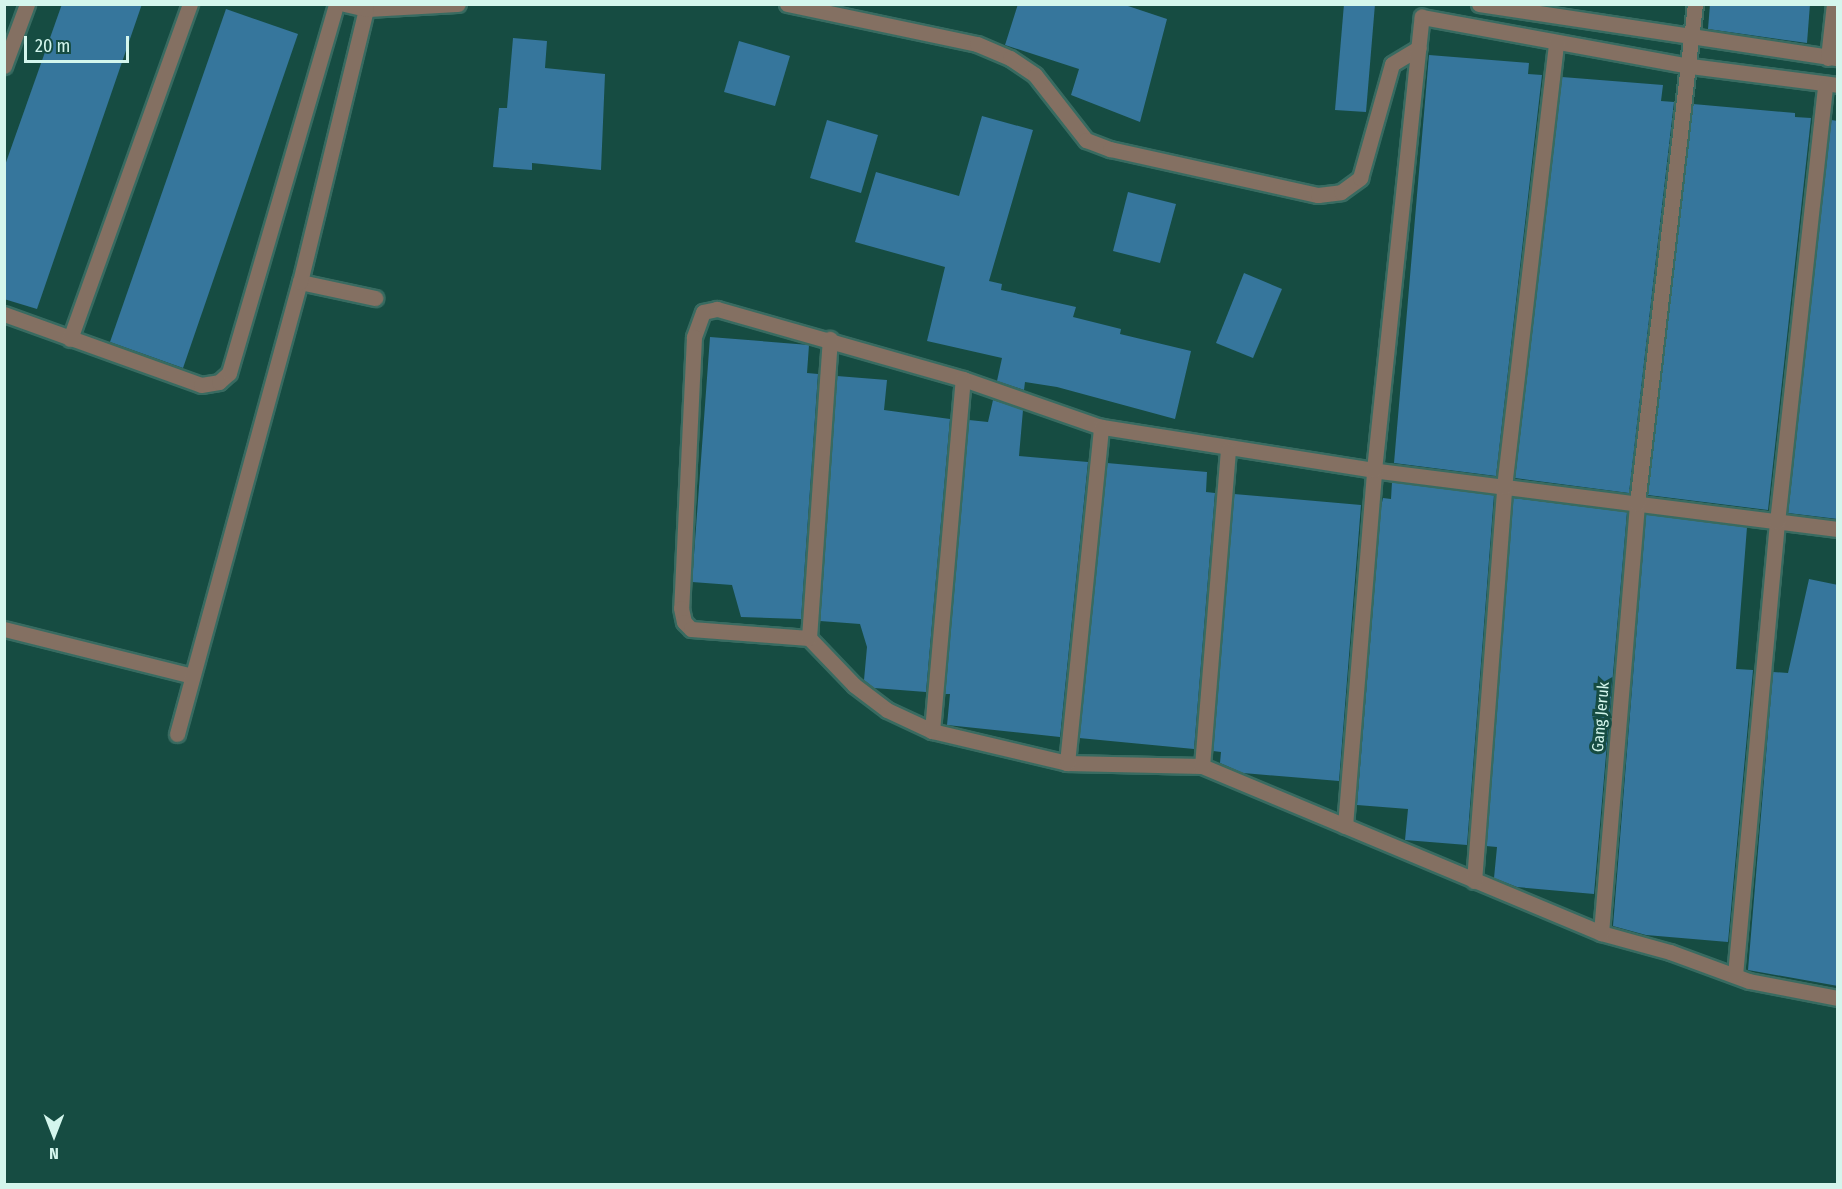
<!DOCTYPE html>
<html>
<head>
<meta charset="utf-8">
<style>
	body { margin:0 }
	#map { position:relative; width:1842px; height:1189px; overflow:hidden; background:#164c42; font-family:"Fira Sans Condensed",sans-serif }
	div>[style] { position:absolute }
	[style*='--x'] { left:calc(var(--x)*1px); top:calc(var(--y)*1px); width:calc(var(--w)*1px); rotate:calc(var(--a)*1deg) }
	.building>* { inset:0; background:#36769c }
	.roads { filter:drop-shadow(2px 0 #386b61) drop-shadow(-2px 0 #386b61) drop-shadow(0 2px #386b61) drop-shadow(0 -2px #386b61) }
	.minor>* { height:15px; margin:-7.5px; padding:0 7.5px; transform-origin:7.5px; border-radius:7.5px; background:#847062 }
	span { translate:-50% -50%; white-space:nowrap; text-align:center; line-height:1.15; -webkit-text-stroke:6px #164c42; paint-order:stroke }
	.street-label { font-size:16px; color:#d4f6ed }
	.frame { position:absolute; inset:0; border:6px solid #d4f6ed; pointer-events:none }
	.north { position:absolute; left:24px; top:1105px; width:60px; height:60px; -webkit-text-stroke:4px #164c42; paint-order:stroke; rotate:180deg; font-size:16px; font-weight:700; line-height:24px; text-align:center; color:#d4f6ed }
	.north::after { content:''; display:block; margin:auto; width:21px; height:27px; background:#d4f6ed; clip-path:polygon(50% 0,100% 100%,50% 72%,0 100%) }
	.scale { position:absolute; left:24px; top:36px; width:105px; height:27px; box-sizing:border-box; border:3px solid #d4f6ed; border-top:0; padding-left:8px; font-size:18px; line-height:21px; white-space:nowrap; color:#d4f6ed; -webkit-text-stroke:4px #164c42; paint-order:stroke }
</style>
</head>
<body>
<div id="map">
	<div class="building">
		<i style="clip-path:polygon(62px 4px,142px 4px,37px 309px,4px 299px,4px 168px)"></i>
		<i style="clip-path:polygon(1018px 4px,1122px 4px,1167px 19px,1140px 122px,1071px 95px,1079px 69px,1005px 45px)"></i>
		<i style="clip-path:polygon(1344px 4px,1375px 4px,1366px 112px,1335px 110px)"></i>
		<i style="clip-path:polygon(1710px 4px,1810px 4px,1807px 43px,1708px 29px)"></i>
		<i style="clip-path:polygon(226px 9px,298px 34px,183px 368px,110px 342px)"></i>
		<i style="clip-path:polygon(513px 38px,547px 41px,545px 68px,605px 74px,601px 170px,532px 163px,532px 170px,493px 167px,499px 108px,507px 108px)"></i>
		<i style="clip-path:polygon(739px 41px,790px 56px,775px 106px,724px 92px)"></i>
		<i style="clip-path:polygon(1429px 55px,1529px 63px,1528px 74px,1542px 75px,1496px 476px,1394px 463px)"></i>
		<i style="clip-path:polygon(1562px 77px,1663px 85px,1661px 101px,1674px 102px,1629px 493px,1515px 478px)"></i>
		<i style="clip-path:polygon(1693px 104px,1795px 113px,1795px 117px,1811px 118px,1768px 510px,1648px 495px)"></i>
		<i style="clip-path:polygon(982px 116px,1033px 130px,989px 281px,1002px 284px,1001px 290px,1076px 307px,1073px 317px,1121px 329px,1120px 334px,1191px 351px,1175px 419px,1057px 387px,1025px 382px,1024px 390px,997px 381px,1002px 358px,927px 341px,945px 267px,855px 242px,876px 172px,959px 196px)"></i>
		<i style="clip-path:polygon(827px 120px,878px 135px,861px 193px,810px 178px)"></i>
		<i style="clip-path:polygon(1831px 120px,1838px 121px,1838px 519px,1788px 513px)"></i>
		<i style="clip-path:polygon(1128px 192px,1176px 204px,1160px 263px,1113px 251px)"></i>
		<i style="clip-path:polygon(1244px 273px,1282px 289px,1253px 358px,1216px 343px)"></i>
		<i style="clip-path:polygon(710px 337px,809px 345px,807px 373px,818px 374px,801px 619px,741px 617px,732px 585px,692px 582px)"></i>
		<i style="clip-path:polygon(837px 376px,887px 380px,884px 410px,950px 419px,926px 692px,874px 688px,864px 680px,867px 647px,860px 624px,820px 621px)"></i>
		<i style="clip-path:polygon(993px 400px,1023px 410px,1019px 456px,1088px 462px,1060px 737px,947px 725px,950px 694px,945px 694px,969px 420px,988px 422px)"></i>
		<i style="clip-path:polygon(1107px 463px,1207px 472px,1206px 492px,1215px 493px,1194px 749px,1079px 738px)"></i>
		<i style="clip-path:polygon(1392px 482px,1494px 495px,1467px 845px,1405px 840px,1408px 809px,1357px 805px,1381px 507px,1383px 498px,1391px 499px)"></i>
		<i style="clip-path:polygon(1234px 494px,1361px 505px,1339px 781px,1243px 773px,1220px 763px,1221px 752px,1213px 751px)"></i>
		<i style="clip-path:polygon(1513px 498px,1627px 512px,1594px 894px,1517px 887px,1494px 878px,1497px 847px,1486px 846px)"></i>
		<i style="clip-path:polygon(1646px 514px,1747px 527px,1736px 669px,1753px 670px,1728px 942px,1646px 935px,1613px 926px)"></i>
		<i style="clip-path:polygon(1809px 579px,1838px 585px,1838px 986px,1748px 970px,1773px 672px,1788px 673px)"></i>
	</div>
	<div class="roads">
		<div class="minor">
			<i style="--x:787;--y:4;--w:194;--a:11.9"></i>
			<i style="--x:977;--y:44;--w:36;--a:23"></i>
			<i style="--x:1010;--y:58;--w:30;--a:34"></i>
			<i style="--x:1035;--y:75;--w:83;--a:51.9"></i>
			<i style="--x:1086;--y:140;--w:26;--a:21"></i>
			<i style="--x:1110;--y:149;--w:213;--a:12.5"></i>
			<i style="--x:1318;--y:195;--w:23;--a:-7"></i>
			<i style="--x:1341;--y:192;--w:24;--a:-36"></i>
			<i style="--x:1360;--y:178;--w:118;--a:-74.3"></i>
			<i style="--x:1392;--y:64;--w:31;--a:-31"></i>
			<i style="--x:1479;--y:4;--w:363;--a:8.6"></i>
			<i style="--x:366;--y:9;--w:92;--a:-3.1"></i>
			<i style="--x:1828;--y:58;--w:54;--a:-83.7"></i>
			<i style="--x:4;--y:66;--w:66;--a:-69.6"></i>
			<i style="--x:300;--y:282;--w:77;--a:12"></i>
			<i style="--x:4;--y:314;--w:209;--a:19.8"></i>
			<i style="--x:201;--y:385;--w:18;--a:-9"></i>
			<i style="--x:219;--y:382;--w:13;--a:-42"></i>
			<i style="--x:229;--y:373;--w:384;--a:-73.8"></i>
			<i style="--x:70;--y:339;--w:356;--a:-70.3"></i>
			<i style="--x:1838;--y:529;--w:468;--a:-172.8"></i>
			<i style="--x:1374;--y:470;--w:276;--a:-171"></i>
			<i style="--x:1101;--y:427;--w:146;--a:-160.8"></i>
			<i style="--x:963;--y:379;--w:256;--a:-164.1"></i>
			<i style="--x:717;--y:309;--w:14;--a:168"></i>
			<i style="--x:703;--y:312;--w:27;--a:110"></i>
			<i style="--x:694;--y:337;--w:271;--a:92.7"></i>
			<i style="--x:681;--y:608;--w:14;--a:78"></i>
			<i style="--x:684;--y:622;--w:10;--a:45"></i>
			<i style="--x:691;--y:629;--w:118;--a:4.4"></i>
			<i style="--x:809;--y:638;--w:65;--a:46.2"></i>
			<i style="--x:854;--y:685;--w:41;--a:37.1"></i>
			<i style="--x:887;--y:710;--w:50;--a:25"></i>
			<i style="--x:932;--y:731;--w:139;--a:13.3"></i>
			<i style="--x:1067;--y:763;--w:135;--a:1.3"></i>
			<i style="--x:1202;--y:766;--w:433;--a:22.7"></i>
			<i style="--x:1601;--y:933;--w:72;--a:15.4"></i>
			<i style="--x:1670;--y:952;--w:84;--a:20.2"></i>
			<i style="--x:1749;--y:981;--w:91;--a:10.8"></i>
			<i style="--x:4;--y:629;--w:194;--a:14"></i>
			<i style="--x:809;--y:638;--w:300;--a:-86"></i>
			<i style="--x:932;--y:731;--w:353;--a:-85"></i>
			<i style="--x:177;--y:734;--w:468;--a:-74.8"></i>
			<i style="--x:300;--y:282;--w:281;--a:-76.4"></i>
			<i style="--x:366;--y:9;--w:22;--a:-167"></i>
			<i style="--x:1067;--y:763;--w:338;--a:-84.2"></i>
			<i style="--x:1202;--y:766;--w:317;--a:-85.3"></i>
			<i style="--x:1345;--y:826;--w:357;--a:-85.3"></i>
			<i style="--x:1374;--y:470;--w:456;--a:-84"></i>
			<i style="--x:1422;--y:17;--w:272;--a:10.4"></i>
			<i style="--x:1690;--y:66;--w:149;--a:7.3"></i>
			<i style="--x:1474;--y:881;--w:395;--a:-85.6"></i>
			<i style="--x:1504;--y:487;--w:448;--a:-83.3"></i>
			<i style="--x:1601;--y:933;--w:431;--a:-85.2"></i>
			<i style="--x:1637;--y:504;--w:503;--a:-83.38"></i>
			<i style="--x:1735;--y:975;--w:455;--a:-84.7"></i>
			<i style="--x:1777;--y:522;--w:441;--a:-83.7"></i>
		</div>
	</div>
	<div class="street-label">
		<span style="left:1601px;top:717px;rotate:-85deg">Gang Jeruk</span>
	</div>
	<div class="frame"></div>
	<div class="north">N</div>
	<div class="scale">20 m</div>
</div>
</body>
</html>
